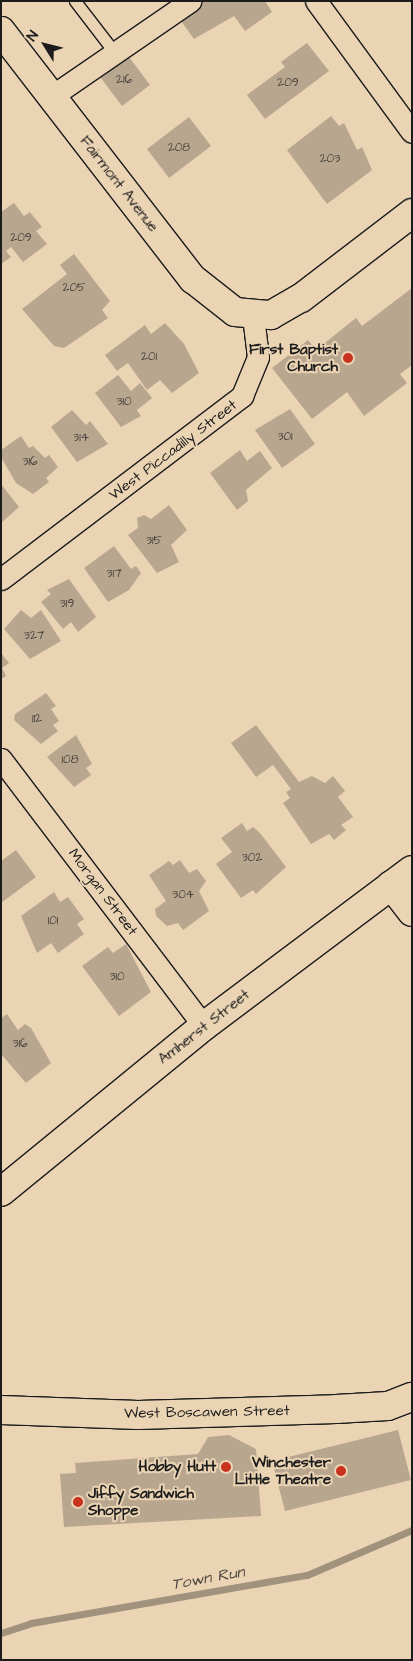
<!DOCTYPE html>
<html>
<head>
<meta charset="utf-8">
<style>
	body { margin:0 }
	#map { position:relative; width:413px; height:1661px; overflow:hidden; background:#ebd4b4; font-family:"Architects Daughter",sans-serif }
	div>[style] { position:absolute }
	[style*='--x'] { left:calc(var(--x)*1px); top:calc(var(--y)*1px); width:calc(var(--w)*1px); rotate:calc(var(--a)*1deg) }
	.stream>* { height:7px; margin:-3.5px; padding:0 3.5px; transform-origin:3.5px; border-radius:3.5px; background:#a1927e }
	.building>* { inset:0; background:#b8a68f }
	.roads { filter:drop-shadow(1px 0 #1c1c1c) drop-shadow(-1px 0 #1c1c1c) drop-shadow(0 1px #1c1c1c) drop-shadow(0 -1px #1c1c1c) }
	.lane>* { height:11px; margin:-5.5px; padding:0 5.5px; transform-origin:5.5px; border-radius:5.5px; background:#ebd4b4 }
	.street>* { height:21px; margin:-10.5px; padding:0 10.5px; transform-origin:10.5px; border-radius:10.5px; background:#ebd4b4 }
	.secondary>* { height:28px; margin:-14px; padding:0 14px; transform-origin:14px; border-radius:14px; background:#ebd4b4 }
	.primary>* { height:28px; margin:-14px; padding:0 14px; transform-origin:14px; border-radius:14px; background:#ebd4b4 }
	.dots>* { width:14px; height:14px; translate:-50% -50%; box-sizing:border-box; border:2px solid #ebd4b4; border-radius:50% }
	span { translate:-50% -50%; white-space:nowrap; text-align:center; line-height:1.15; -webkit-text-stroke:4px #ebd4b4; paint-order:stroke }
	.number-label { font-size:12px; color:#433e39 }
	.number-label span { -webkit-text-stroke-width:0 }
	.street-label { font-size:15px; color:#1c1c1c }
	.poi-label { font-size:15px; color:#1c1c1c; font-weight:700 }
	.right { translate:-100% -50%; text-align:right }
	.left { translate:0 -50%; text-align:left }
	.water-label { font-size:16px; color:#4b453e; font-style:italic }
	.frame { position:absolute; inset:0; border:2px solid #1c1c1c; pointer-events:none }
	.north { position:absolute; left:20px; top:20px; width:50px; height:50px; -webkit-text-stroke:4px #ebd4b4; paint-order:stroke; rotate:306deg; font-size:14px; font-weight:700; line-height:20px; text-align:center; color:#1c1c1c }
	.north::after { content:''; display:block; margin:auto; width:18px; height:22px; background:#1c1c1c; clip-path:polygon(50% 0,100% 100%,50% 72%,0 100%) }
</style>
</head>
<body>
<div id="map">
	<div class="stream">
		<i style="--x:1;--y:1633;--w:32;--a:-18"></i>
		<i style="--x:31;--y:1623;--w:280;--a:-9.9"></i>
		<i style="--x:307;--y:1575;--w:114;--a:-23.2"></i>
	</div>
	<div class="building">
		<i style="clip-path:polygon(197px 1px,265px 1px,272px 12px,245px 31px,234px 16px,194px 39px,181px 21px,197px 10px,193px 4px)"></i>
		<i style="clip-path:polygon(307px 43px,329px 71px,265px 119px,247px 95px,285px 67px,281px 62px)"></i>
		<i style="clip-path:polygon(126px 53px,150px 85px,122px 106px,98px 74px)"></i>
		<i style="clip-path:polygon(331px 116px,339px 126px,344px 123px,357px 150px,362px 147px,372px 170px,327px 204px,287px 150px)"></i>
		<i style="clip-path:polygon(189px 117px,211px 146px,169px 178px,147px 149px)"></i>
		<i style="clip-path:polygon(14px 203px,24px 216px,30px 212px,42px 227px,36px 231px,47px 244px,23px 262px,11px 247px,6px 251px,11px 257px,1px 264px,1px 212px)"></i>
		<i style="clip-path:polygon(74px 254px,110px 301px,102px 310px,108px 318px,64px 348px,54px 346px,22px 309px,67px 274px,60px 265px)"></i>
		<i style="clip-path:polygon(412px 288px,412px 365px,400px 374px,407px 383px,364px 416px,347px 392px,312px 419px,272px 368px,308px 340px,316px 350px,356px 318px,362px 326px)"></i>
		<i style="clip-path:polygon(165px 323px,184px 344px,199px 373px,172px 393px,160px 380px,147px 390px,128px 363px,117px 371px,105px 355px,145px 325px,151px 334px)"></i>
		<i style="clip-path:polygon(118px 375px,131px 391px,140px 383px,152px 398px,137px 410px,141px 416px,121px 427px,95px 393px)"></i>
		<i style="clip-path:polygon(290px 409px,315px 444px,282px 468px,255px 430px)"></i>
		<i style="clip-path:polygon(72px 410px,86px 425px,90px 421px,108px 444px,77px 462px,51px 427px)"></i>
		<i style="clip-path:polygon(21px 436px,29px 448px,33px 446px,45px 458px,49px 455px,58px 467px,46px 478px,49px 482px,33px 494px,16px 483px,1px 457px,1px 450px)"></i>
		<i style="clip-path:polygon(240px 450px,247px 461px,260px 451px,272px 468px,246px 490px,248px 501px,237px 510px,210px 473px)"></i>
		<i style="clip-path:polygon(1px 484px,19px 507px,1px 523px)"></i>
		<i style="clip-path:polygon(169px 505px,187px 530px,171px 545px,179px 562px,157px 573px,128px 535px,138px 528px,137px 518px,144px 515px,151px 519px)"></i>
		<i style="clip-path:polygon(114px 546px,131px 569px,136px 566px,141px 573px,129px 590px,108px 602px,84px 568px)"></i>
		<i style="clip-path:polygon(69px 579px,96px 617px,78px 632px,71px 622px,63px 629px,41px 602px,51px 594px,47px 590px)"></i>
		<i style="clip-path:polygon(21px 610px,31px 618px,41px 610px,61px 641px,30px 659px,4px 629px)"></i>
		<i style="clip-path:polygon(1px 653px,9px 663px,2px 668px,6px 676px,1px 679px)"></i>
		<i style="clip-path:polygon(46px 693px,56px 706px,51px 709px,59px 721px,53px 725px,58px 731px,41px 744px,14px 720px,15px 714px)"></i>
		<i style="clip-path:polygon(256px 725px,299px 782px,312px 776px,325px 783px,333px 776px,345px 791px,338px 797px,353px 817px,341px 825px,346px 830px,334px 840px,329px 834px,311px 844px,283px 803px,290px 798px,286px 792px,291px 789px,273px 765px,256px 777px,231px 743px)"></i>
		<i style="clip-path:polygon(76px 735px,92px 764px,86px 768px,91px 775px,74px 787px,47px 757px)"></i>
		<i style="clip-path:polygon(242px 823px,247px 831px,253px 827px,260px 833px,286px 867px,256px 894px,253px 890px,241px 898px,216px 864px,232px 852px,221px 838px)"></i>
		<i style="clip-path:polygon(16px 850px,36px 877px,1px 903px,1px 861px)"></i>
		<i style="clip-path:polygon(180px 860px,189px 873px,197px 869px,206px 881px,199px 891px,209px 911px,183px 930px,178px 923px,167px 926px,156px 916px,155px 909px,166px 901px,149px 875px,169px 861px,173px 865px)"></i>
		<i style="clip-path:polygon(54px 892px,60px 902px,68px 897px,84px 919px,77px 924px,84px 934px,58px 953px,51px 943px,37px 953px,21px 916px)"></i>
		<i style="clip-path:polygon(126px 944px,151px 992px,119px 1016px,82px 966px,108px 947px,113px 953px)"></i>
		<i style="clip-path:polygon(7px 1014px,18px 1030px,25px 1024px,31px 1028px,51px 1063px,26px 1083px,1px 1054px,1px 1018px)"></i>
		<i style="clip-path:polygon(398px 1430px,411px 1480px,285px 1511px,272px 1461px)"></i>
		<i style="clip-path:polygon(229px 1435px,256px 1449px,261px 1516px,64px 1527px,60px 1474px,76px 1473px,75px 1463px,198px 1454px,208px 1437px)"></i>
	</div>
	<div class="roads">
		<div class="lane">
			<i style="--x:75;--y:1;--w:66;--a:52.4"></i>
		</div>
		<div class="street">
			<i style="--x:316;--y:1;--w:162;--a:53.8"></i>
			<i style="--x:52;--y:96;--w:168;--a:-34.5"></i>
			<i style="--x:1;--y:579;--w:303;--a:-37.2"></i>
			<i style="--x:242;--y:396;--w:42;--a:-67.7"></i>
			<i style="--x:258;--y:357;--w:41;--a:-97"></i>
			<i style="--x:1;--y:759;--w:335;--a:52.8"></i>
		</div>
		<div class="secondary">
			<i style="--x:1;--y:31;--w:314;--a:52.3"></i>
			<i style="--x:193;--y:279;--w:53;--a:38.2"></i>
			<i style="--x:235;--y:312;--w:36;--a:5"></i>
			<i style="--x:271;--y:315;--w:34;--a:-30"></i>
			<i style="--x:301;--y:298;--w:140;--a:-37.4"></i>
			<i style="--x:391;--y:885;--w:34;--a:52"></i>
			<i style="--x:1;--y:1192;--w:262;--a:-39.3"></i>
			<i style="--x:204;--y:1026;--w:260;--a:-36.9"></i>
		</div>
		<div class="primary">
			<i style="--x:1;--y:1410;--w:137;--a:2.1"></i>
			<i style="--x:138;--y:1415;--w:198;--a:-1.7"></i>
			<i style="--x:336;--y:1409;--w:52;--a:-3.3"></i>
			<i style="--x:388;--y:1406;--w:26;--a:-21"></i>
		</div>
	</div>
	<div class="dots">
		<i style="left:348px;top:358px;background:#c8321e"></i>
		<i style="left:226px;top:1467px;background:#c8321e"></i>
		<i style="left:341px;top:1471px;background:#c8321e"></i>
		<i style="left:78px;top:1502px;background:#c8321e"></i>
	</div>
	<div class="number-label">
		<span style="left:124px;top:80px">216</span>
		<span style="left:288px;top:83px">209</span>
		<span style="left:179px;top:148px">208</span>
		<span style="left:330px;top:159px">203</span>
		<span style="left:21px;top:238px">209</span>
		<span style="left:74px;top:288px">205</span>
		<span style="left:149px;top:357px">201</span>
		<span style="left:124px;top:402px">310</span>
		<span style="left:285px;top:437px">301</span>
		<span style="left:81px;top:438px">314</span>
		<span style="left:30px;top:462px">316</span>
		<span style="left:154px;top:541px">315</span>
		<span style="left:114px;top:574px">317</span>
		<span style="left:67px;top:604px">319</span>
		<span style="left:34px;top:636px">327</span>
		<span style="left:37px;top:719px">112</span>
		<span style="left:70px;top:760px">108</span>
		<span style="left:252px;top:858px">302</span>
		<span style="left:183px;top:895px">304</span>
		<span style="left:53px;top:921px">101</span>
		<span style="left:117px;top:977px">310</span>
		<span style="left:20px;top:1044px">316</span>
	</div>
	<div class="street-label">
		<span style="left:119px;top:184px;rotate:52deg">Fairmont Avenue</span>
		<span style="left:173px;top:450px;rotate:-37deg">West Piccadilly Street</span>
		<span style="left:103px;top:892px;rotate:53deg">Morgan Street</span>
		<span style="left:204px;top:1027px;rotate:-38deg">Amherst Street</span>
		<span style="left:207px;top:1412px;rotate:-1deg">West Boscawen Street</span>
	</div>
	<div class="poi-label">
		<span class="right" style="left:338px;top:358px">First Baptist<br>Church</span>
		<span class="right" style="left:331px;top:1471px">Winchester<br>Little Theatre</span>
		<span class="right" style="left:216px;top:1467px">Hobby Hutt</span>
		<span class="left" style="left:88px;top:1502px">Jiffy Sandwich<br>Shoppe</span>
	</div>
	<div class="water-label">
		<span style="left:208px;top:1578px;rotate:-10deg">Town Run</span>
	</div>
	<div class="frame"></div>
	<div class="north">N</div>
</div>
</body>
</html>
